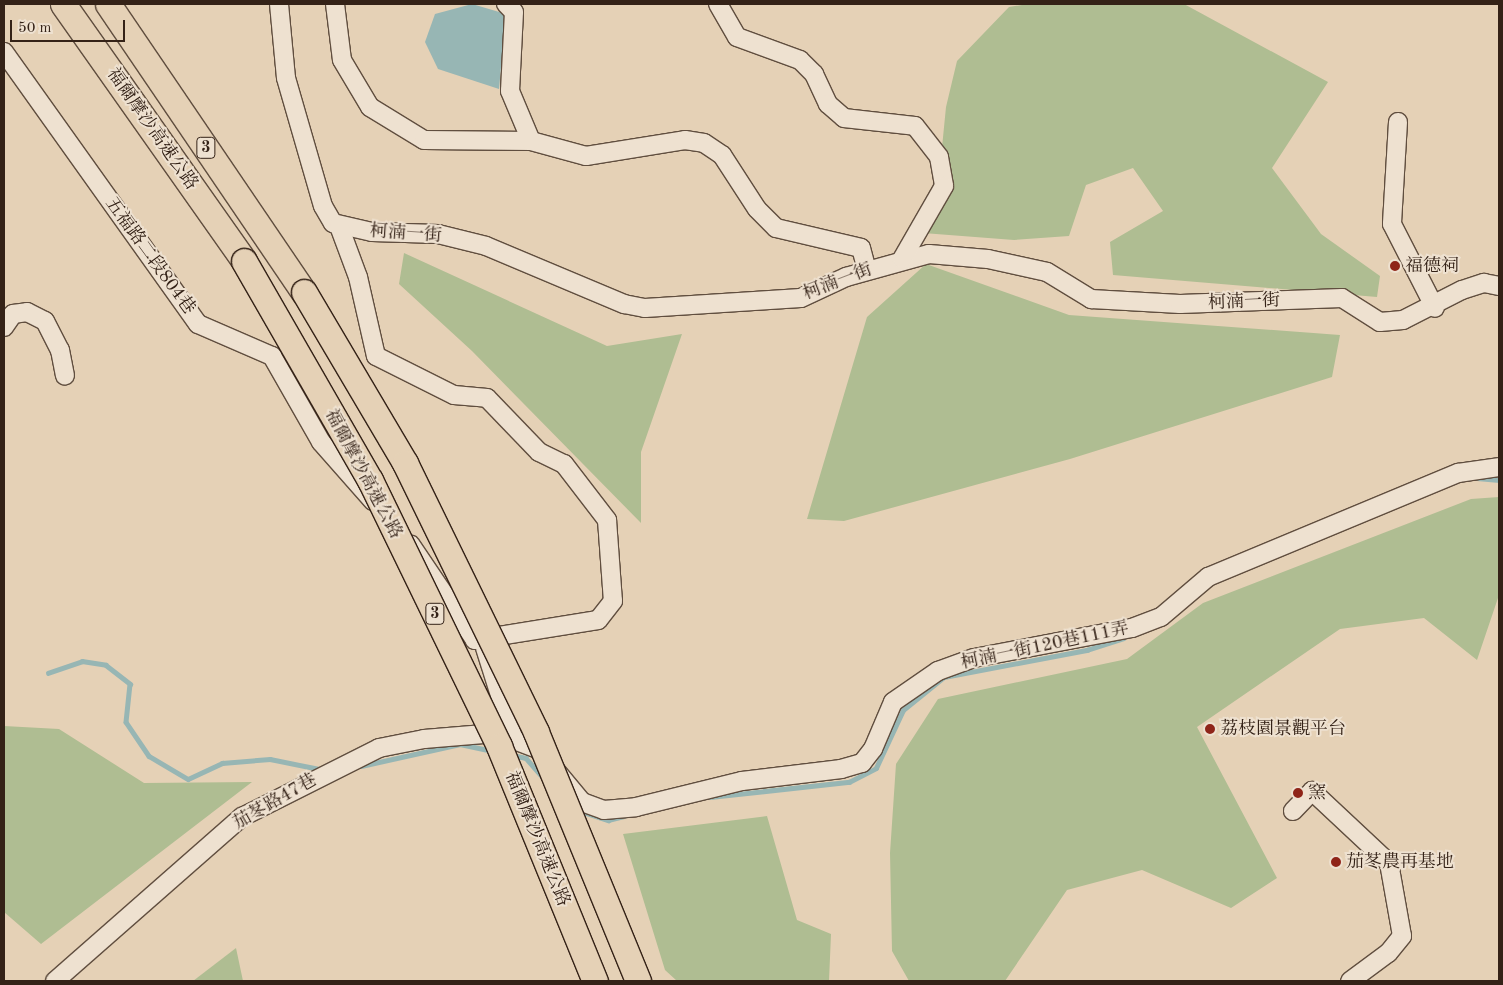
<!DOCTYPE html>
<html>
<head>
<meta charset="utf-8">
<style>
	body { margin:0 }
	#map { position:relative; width:1503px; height:985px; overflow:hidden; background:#e5d1b6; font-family:"Old Standard TT","Noto Serif TC",serif }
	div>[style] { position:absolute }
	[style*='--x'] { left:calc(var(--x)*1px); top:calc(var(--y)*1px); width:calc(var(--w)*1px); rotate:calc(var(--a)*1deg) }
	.green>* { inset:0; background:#afbd92 }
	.water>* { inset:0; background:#97b6b4 }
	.stream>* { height:4.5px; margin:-2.25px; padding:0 2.25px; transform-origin:2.25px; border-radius:2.25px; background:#97b6b4 }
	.roads { filter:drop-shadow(1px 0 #604e3f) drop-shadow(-1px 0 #604e3f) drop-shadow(0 1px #604e3f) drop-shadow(0 -1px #604e3f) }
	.minor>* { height:18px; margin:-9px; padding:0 9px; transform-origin:9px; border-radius:9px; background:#eee1d0 }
	.highway>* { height:25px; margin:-12.5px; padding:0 12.5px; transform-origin:12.5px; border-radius:12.5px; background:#e5d1b6 }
	.bridges { filter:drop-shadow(1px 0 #342217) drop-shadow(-1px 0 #342217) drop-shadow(0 1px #342217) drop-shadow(0 -1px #342217) }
	.highway-bridge>* { height:25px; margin:-12.5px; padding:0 12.5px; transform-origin:12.5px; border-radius:12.5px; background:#e5d1b6 }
	.dots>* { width:14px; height:14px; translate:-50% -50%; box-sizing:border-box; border:2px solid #eee1d0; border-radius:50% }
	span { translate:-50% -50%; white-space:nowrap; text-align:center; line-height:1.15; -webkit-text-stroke:4px #eee1d0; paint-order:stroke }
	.shield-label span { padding:1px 4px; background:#eee1d0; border:1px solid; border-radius:4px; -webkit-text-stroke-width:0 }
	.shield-label { font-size:16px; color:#342217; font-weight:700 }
	.street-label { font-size:18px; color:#342217 }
	.poi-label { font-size:18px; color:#342217 }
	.left { translate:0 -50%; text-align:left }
	.frame { position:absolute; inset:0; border:5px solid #342217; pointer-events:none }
	.scale { position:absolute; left:10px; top:20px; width:115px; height:22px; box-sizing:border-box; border:2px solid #342217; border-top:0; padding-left:6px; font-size:15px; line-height:18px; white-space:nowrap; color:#342217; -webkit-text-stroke:4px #eee1d0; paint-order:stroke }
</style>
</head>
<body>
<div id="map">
	<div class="green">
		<i style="clip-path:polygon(1028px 4px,1184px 4px,1328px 82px,1272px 168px,1321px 234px,1380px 276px,1377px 297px,1113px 275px,1110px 242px,1163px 211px,1133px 168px,1086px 185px,1069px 236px,1014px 240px,910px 232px,936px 208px,946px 107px,957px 61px,1009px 7px)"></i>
		<i style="clip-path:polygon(404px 253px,607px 346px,682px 334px,641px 452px,641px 523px,472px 351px,399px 284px)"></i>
		<i style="clip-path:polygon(926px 264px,1069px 315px,1340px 335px,1332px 377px,1070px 459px,844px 521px,807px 519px,867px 317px)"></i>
		<i style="clip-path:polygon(1499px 497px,1499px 595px,1477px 660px,1424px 618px,1340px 629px,1197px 727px,1277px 878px,1231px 908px,1142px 870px,1067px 890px,1005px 981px,909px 981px,892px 951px,890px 853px,896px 764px,938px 699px,1127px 659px,1203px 603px,1471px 499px)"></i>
		<i style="clip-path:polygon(4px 726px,59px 729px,144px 783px,252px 782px,41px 944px,4px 912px)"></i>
		<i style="clip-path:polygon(767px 816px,797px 920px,831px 934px,829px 981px,677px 981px,665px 970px,623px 834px)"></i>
		<i style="clip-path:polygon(236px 948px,243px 981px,193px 981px)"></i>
	</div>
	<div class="water">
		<i style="clip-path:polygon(472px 4px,506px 14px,499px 89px,438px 69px,425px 42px,435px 14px)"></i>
	</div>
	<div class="stream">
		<i style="--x:1477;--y:478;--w:22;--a:5"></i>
		<i style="--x:48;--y:673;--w:36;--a:-19"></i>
		<i style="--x:82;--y:661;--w:24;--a:9"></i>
		<i style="--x:106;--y:665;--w:31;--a:38"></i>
		<i style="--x:130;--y:684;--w:38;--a:96"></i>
		<i style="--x:126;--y:722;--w:41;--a:55.9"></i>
		<i style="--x:149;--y:756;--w:45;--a:30.5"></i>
		<i style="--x:188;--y:779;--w:38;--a:-25"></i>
		<i style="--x:222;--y:763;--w:48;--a:-4.8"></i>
		<i style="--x:270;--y:759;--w:55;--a:11.5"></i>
		<i style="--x:512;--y:755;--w:14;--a:12"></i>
		<i style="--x:526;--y:758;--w:23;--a:49"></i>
		<i style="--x:361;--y:766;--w:101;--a:-12.5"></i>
		<i style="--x:460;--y:744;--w:33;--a:12"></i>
		<i style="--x:710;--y:797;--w:140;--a:-6.2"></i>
		<i style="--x:849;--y:782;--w:30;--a:-27"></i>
		<i style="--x:876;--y:768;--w:64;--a:-65"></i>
		<i style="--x:903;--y:710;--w:53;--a:-38.8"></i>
		<i style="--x:944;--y:677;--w:146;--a:-10.7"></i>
		<i style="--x:1087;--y:650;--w:38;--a:-18"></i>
		<i style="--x:577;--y:810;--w:33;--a:18"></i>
		<i style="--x:608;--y:820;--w:16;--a:-14"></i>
	</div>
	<div class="roads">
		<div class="minor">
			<i style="--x:279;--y:4;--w:74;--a:84.6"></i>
			<i style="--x:286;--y:78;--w:133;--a:73.9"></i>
			<i style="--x:323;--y:206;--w:20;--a:60"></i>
			<i style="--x:333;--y:223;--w:40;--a:13"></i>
			<i style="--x:372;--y:232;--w:66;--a:1.7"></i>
			<i style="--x:438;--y:234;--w:49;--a:14"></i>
			<i style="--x:486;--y:246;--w:150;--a:22.8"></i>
			<i style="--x:624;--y:304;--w:21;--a:11"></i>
			<i style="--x:645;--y:308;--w:156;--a:-3.7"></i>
			<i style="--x:801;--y:298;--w:50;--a:-25"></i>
			<i style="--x:846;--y:277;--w:86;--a:-15.5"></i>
			<i style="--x:929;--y:254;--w:59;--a:4.8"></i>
			<i style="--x:988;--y:259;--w:60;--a:12.4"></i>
			<i style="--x:1047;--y:272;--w:52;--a:31.5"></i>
			<i style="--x:1091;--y:299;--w:89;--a:3.2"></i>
			<i style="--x:1180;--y:304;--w:162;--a:-2.1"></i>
			<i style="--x:1342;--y:298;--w:45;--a:32.3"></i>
			<i style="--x:1380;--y:322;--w:23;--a:-5"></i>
			<i style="--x:1403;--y:320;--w:66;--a:-27"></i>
			<i style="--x:1462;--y:290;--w:23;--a:-18"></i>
			<i style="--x:1484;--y:283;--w:15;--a:11"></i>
			<i style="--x:335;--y:4;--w:56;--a:82.9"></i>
			<i style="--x:342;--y:60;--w:55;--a:59.2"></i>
			<i style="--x:370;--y:107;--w:63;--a:31.4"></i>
			<i style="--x:424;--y:140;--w:107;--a:0.5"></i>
			<i style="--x:531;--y:141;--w:57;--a:15.3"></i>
			<i style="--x:586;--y:156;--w:100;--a:-9.2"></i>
			<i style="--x:685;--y:140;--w:19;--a:9"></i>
			<i style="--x:704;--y:143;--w:22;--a:34"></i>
			<i style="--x:722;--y:155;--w:64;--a:57.1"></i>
			<i style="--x:757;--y:209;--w:27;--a:45"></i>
			<i style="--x:776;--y:228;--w:87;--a:13.2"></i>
			<i style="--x:861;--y:248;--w:23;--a:75"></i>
			<i style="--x:506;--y:4;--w:11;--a:45"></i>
			<i style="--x:514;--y:12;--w:79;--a:92.9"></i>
			<i style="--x:510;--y:91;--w:54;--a:67.2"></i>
			<i style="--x:718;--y:4;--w:38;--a:60"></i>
			<i style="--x:737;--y:37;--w:67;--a:20.1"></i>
			<i style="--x:800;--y:60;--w:20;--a:45"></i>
			<i style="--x:814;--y:74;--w:33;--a:65"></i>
			<i style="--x:828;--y:104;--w:21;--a:41"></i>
			<i style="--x:844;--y:118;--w:71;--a:6.4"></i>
			<i style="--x:915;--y:126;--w:39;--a:52"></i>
			<i style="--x:939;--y:157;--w:29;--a:80"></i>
			<i style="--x:944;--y:186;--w:84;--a:119.9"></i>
			<i style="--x:4;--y:52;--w:334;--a:54.5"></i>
			<i style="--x:198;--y:324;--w:81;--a:23.4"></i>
			<i style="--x:272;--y:356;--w:99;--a:60.3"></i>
			<i style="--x:321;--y:442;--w:79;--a:48.6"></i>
			<i style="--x:1398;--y:122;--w:102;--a:93.4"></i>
			<i style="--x:1392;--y:224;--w:94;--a:62.9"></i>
			<i style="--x:339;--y:226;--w:54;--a:69.6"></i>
			<i style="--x:358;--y:277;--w:81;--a:77.2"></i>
			<i style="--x:376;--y:356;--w:87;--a:26.6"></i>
			<i style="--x:454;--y:395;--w:33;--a:5"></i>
			<i style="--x:487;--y:398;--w:75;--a:46.1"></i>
			<i style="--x:539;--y:452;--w:28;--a:26"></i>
			<i style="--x:564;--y:464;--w:71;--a:52.5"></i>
			<i style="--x:607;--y:520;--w:81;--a:85.8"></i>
			<i style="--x:613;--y:601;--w:24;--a:128"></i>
			<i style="--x:598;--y:620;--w:125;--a:170.8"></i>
			<i style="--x:475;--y:640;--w:115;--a:-124"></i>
			<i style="--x:4;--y:327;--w:16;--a:-55"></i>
			<i style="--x:13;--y:314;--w:14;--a:-8"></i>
			<i style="--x:27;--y:312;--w:20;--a:27"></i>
			<i style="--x:45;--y:321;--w:33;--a:63"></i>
			<i style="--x:60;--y:350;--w:26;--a:79"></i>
			<i style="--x:485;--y:648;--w:96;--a:72.5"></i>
			<i style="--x:1293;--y:811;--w:28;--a:-46"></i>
			<i style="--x:1312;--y:791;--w:105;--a:43.1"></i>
			<i style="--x:1389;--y:863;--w:74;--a:79.9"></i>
			<i style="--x:1402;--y:936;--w:22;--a:129"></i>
			<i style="--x:1388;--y:953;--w:47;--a:143.6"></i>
			<i style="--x:55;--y:981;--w:249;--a:-41.3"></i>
			<i style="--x:242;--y:817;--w:153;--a:-26.7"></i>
			<i style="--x:379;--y:748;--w:46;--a:-11.3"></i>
			<i style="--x:424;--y:739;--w:72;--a:-4.8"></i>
			<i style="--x:496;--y:733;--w:45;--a:20.9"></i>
			<i style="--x:538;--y:749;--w:69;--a:50.3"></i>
			<i style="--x:582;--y:802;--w:23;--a:20"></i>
			<i style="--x:604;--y:810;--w:32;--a:-5"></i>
			<i style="--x:636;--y:807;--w:109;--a:-13.8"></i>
			<i style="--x:742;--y:781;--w:100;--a:-6.9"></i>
			<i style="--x:841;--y:769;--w:22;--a:-16"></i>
			<i style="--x:862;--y:763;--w:18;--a:-52"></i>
			<i style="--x:873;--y:749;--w:51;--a:-66.9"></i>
			<i style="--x:893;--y:702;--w:55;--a:-34.6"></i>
			<i style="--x:938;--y:671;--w:38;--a:-20"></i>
			<i style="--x:974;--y:658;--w:161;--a:-10.8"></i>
			<i style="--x:1132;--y:628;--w:31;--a:-21"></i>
			<i style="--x:1161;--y:617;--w:62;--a:-40.4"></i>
			<i style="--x:1208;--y:577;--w:271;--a:-22.6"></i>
			<i style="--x:1458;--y:473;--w:41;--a:-8.3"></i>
		</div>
		<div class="highway">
			<i style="--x:63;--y:4;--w:314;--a:54.8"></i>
			<i style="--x:108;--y:4;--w:348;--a:55.8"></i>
		</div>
	</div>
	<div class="bridges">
		<div class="highway-bridge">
			<i style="--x:244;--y:261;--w:253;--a:60.1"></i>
			<i style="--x:370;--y:480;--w:296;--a:64.1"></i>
			<i style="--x:499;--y:746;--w:254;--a:67.8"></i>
			<i style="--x:304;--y:292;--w:199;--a:59.4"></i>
			<i style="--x:405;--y:463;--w:299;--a:64"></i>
			<i style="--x:536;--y:732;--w:269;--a:67.7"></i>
		</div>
	</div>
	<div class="dots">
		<i style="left:1395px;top:266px;background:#8f2418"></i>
		<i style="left:1210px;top:729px;background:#8f2418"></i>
		<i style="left:1298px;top:793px;background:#8f2418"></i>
		<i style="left:1336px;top:862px;background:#8f2418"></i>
	</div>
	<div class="shield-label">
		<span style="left:206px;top:148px">3</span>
		<span style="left:435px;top:614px">3</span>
	</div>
	<div class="street-label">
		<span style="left:152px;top:129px;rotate:55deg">福爾摩沙高速公路</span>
		<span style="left:406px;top:234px;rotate:4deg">柯湳一街</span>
		<span style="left:150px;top:256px;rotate:54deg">五福路二段804巷</span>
		<span style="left:838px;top:282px;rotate:-21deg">柯湳一街</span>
		<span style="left:1244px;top:302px;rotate:-2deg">柯湳一街</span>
		<span style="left:363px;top:474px;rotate:62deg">福爾摩沙高速公路</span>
		<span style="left:1045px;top:646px;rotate:-12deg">柯湳一街120巷111弄</span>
		<span style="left:275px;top:802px;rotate:-30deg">茄苳路47巷</span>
		<span style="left:537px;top:839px;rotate:68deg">福爾摩沙高速公路</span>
	</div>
	<div class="poi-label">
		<span class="left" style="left:1405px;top:266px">福德祠</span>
		<span class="left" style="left:1220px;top:729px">荔枝園景觀平台</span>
		<span class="left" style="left:1308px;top:793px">窯</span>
		<span class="left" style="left:1346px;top:862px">茄苳農再基地</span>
	</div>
	<div class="frame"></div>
	<div class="scale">50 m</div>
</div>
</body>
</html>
